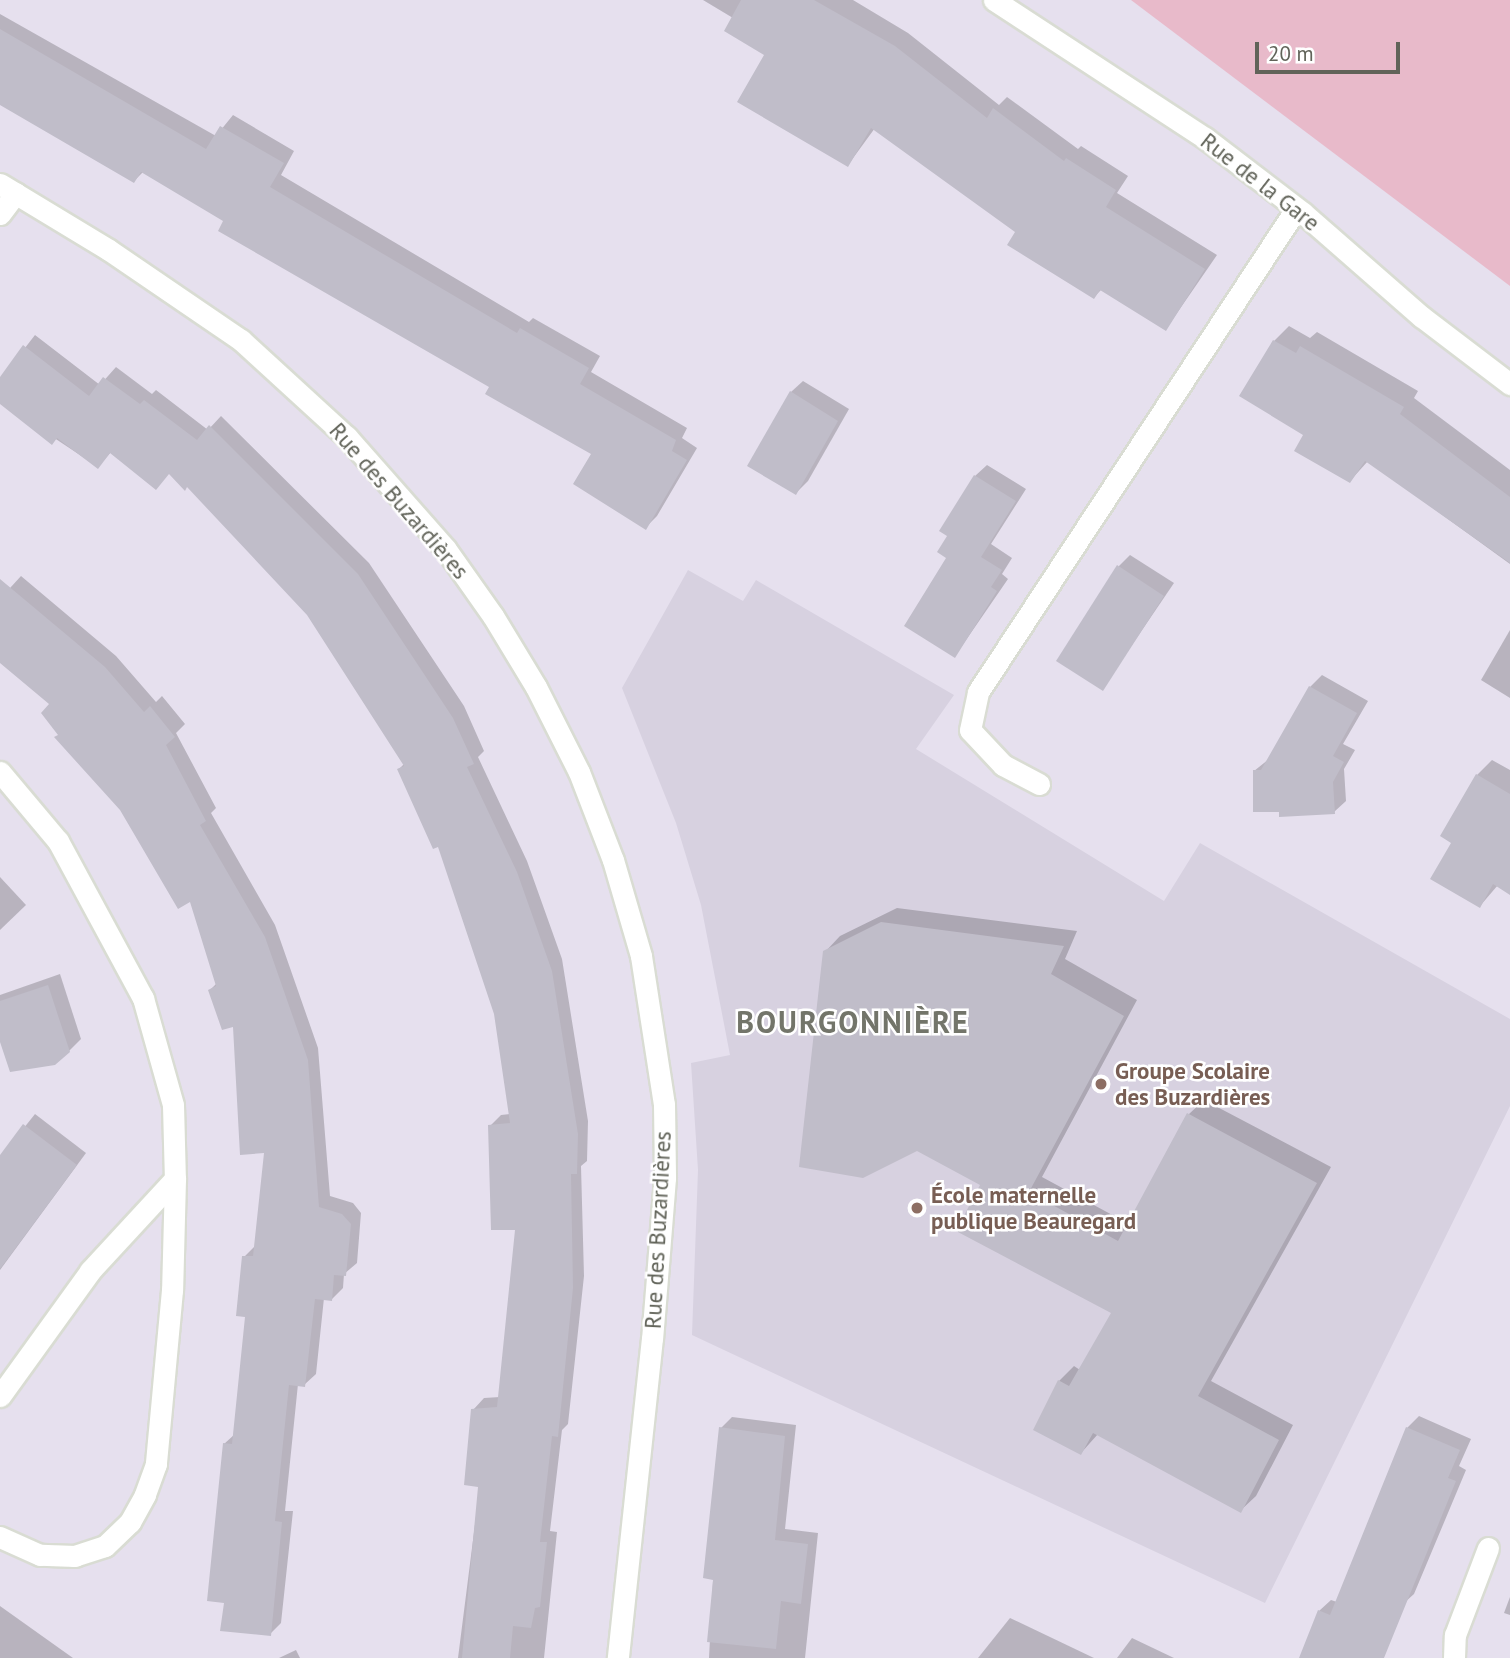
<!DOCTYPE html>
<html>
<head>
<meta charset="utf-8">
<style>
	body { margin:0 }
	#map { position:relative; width:1510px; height:1658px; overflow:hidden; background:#e6e0ee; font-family:"PT Sans",sans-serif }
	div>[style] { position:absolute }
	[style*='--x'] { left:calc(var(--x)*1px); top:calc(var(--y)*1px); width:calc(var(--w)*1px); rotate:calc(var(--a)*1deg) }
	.education>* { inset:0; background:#d7d1e0 }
	.green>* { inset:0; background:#e8baca }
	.shadow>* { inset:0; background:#0003 }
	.building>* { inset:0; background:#c0bdc9 }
	.roads { filter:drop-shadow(2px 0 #d9dcd3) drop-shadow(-2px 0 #d9dcd3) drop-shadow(0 2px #d9dcd3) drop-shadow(0 -2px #d9dcd3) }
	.street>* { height:21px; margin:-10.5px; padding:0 10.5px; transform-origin:10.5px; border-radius:10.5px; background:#fff }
	.secondary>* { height:21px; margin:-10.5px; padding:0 10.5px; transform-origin:10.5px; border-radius:10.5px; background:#fff }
	.dots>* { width:19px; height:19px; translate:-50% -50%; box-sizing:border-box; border:4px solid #fff; border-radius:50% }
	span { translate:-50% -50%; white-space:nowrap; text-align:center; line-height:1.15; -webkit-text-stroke:5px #fff; paint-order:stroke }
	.street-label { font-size:23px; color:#616359 }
	.education-label { font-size:23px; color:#785e54; font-weight:700 }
	.left { translate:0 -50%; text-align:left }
	.district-label { font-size:30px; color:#73756a; font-weight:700; letter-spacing:2px }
	.scale { position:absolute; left:1255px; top:42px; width:145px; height:32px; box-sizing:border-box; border:4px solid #616359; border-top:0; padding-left:9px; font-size:21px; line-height:24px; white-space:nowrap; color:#616359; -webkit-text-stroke:5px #fff; paint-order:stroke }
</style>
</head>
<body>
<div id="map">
	<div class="education">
		<i style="clip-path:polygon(688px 570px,743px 601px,756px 580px,954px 695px,916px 749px,1164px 901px,1200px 843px,1510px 1019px,1510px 1106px,1265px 1603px,692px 1335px,698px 1170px,691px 1063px,730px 1055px,701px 905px,676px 823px,622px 688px)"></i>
	</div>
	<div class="green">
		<i style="clip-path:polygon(1131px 0,1510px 0,1510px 286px)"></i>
	</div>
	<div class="shadow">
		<i style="clip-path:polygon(703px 0,853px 0,908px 33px,999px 105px,1007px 97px,1078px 149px,1081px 146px,1128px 176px,1117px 193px,1217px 255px,1166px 329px,1102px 289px,1094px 297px,1017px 232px,875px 128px,848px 165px,766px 55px,733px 18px)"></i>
		<i style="clip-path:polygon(0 14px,216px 136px,233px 115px,294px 151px,281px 175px,529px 322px,533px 318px,600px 356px,591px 372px,687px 428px,682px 438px,697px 448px,657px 516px,646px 527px,593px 453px,491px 387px,144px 171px,134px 181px,0 103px)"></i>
		<i style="clip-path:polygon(1289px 326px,1310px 338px,1317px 332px,1418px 391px,1414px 398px,1510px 470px,1510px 564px,1368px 461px,1350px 481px,1306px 435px,1274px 341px)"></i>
		<i style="clip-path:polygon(35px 335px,100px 385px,116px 367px,152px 394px,156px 390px,208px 430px,221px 416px,369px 563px,464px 706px,484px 751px,478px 757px,527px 861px,562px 959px,588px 1121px,587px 1161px,581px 1166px,584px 1276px,568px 1424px,562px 1430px,550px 1531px,557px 1532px,544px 1658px,458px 1658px,480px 1485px,473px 1410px,484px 1398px,500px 1397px,517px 1229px,490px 1126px,501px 1115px,511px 1114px,496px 1013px,439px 845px,399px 769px,405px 763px,308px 613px,188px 485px,170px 473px,111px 452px,98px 467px,0 402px,0 380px)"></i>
		<i style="clip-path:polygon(803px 381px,849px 409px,808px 481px,796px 493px,791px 392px)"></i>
		<i style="clip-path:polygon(987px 465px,1026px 489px,991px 544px,1012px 558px,1002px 574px,1008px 579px,955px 656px,950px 535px,975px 476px)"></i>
		<i style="clip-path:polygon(1130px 555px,1174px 583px,1102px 689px,1119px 566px)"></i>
		<i style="clip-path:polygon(21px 576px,116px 656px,156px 702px,162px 696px,185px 724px,176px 733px,216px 808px,211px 813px,275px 925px,318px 1048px,330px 1196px,353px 1203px,361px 1213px,357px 1263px,344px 1274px,343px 1288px,332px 1299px,324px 1298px,316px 1374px,304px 1385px,298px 1384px,285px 1511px,293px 1511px,281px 1623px,270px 1634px,226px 1601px,224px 1444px,235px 1434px,247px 1316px,244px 1257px,256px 1245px,266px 1151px,234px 1025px,210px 990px,217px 983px,191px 900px,121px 809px,52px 704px,0 660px,0 599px)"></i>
		<i style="clip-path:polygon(1510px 630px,1510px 698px,1481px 680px)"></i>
		<i style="clip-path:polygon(1322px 675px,1368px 701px,1343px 744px,1355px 750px,1344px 769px,1346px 801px,1334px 812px,1281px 810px,1254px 771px,1269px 759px,1310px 687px)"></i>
		<i style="clip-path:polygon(1492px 760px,1510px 770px,1510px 888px,1498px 885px,1480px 906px,1477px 775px)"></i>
		<i style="clip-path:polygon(0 877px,26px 905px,0 930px)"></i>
		<i style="clip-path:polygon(897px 908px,1077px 931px,1065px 959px,1137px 1000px,1042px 1177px,1129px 1224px,1189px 1114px,1204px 1100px,1331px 1167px,1211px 1381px,1293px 1425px,1256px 1496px,1241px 1510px,1098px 1434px,1081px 1453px,1059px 1381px,1074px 1366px,1080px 1370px,1113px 1312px,983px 1184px,825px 952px,840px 936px)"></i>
		<i style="clip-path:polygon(60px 974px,81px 1039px,69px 1051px,0 1036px,0 995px)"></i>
		<i style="clip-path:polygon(35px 1114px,86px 1153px,0 1270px,0 1158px)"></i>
		<i style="clip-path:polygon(1419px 1416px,1471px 1439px,1459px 1466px,1466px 1470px,1414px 1594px,1404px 1603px,1382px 1658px,1301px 1658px,1319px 1611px,1331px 1600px,1337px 1602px,1407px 1428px)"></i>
		<i style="clip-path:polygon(732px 1417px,796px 1425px,785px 1529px,818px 1533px,805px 1658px,709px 1658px,721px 1428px)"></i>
		<i style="clip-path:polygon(1510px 1597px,1510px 1615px,1504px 1613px)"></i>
		<i style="clip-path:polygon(0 1606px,73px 1658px,0 1658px)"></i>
		<i style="clip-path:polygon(1010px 1618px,1094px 1658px,978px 1658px)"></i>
		<i style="clip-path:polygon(1132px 1638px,1174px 1658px,1117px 1658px)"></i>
		<i style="clip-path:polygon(296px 1650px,300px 1658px,279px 1658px)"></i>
	</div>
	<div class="building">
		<i style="clip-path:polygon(741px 0,814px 0,895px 46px,987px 118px,993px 108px,1064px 161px,1066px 158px,1116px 190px,1106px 207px,1205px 269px,1166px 331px,1100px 290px,1094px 299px,1007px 245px,1015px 232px,871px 128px,848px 167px,737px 102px,764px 55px,724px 31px)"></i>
		<i style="clip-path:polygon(0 29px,206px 149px,220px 126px,284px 163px,270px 187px,517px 333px,520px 328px,589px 368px,580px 384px,676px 440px,672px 451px,687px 460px,646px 530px,573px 484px,591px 454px,485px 394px,489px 387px,218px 231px,223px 221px,141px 172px,134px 183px,0 105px)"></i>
		<i style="clip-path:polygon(1273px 340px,1296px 353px,1300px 346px,1404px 407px,1400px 414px,1510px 497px,1510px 563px,1365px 461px,1350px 483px,1294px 451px,1303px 435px,1239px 396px)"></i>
		<i style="clip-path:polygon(23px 345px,89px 396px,103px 377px,140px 404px,144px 400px,197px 440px,209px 425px,358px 574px,453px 718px,474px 764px,467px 767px,517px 872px,552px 971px,578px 1134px,577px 1174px,571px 1174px,573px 1288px,558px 1437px,552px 1436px,540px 1542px,547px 1542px,540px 1607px,535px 1608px,531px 1628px,513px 1626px,510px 1658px,462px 1658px,478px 1487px,464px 1485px,471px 1409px,497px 1407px,515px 1230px,491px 1230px,488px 1125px,510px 1123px,494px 1014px,438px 847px,433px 849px,397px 769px,404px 766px,307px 615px,187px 487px,185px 491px,169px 474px,156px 490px,110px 453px,98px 469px,57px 438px,52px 445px,0 404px,0 377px)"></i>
		<i style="clip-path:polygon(790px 391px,838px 421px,796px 495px,747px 466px)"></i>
		<i style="clip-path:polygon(974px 475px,1016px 501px,981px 557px,1002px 570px,991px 587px,997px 591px,955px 658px,904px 626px,946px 558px,937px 552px,947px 536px,939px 531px)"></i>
		<i style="clip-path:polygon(1117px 565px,1164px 596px,1103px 691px,1056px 661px)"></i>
		<i style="clip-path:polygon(0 579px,105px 667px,144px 712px,150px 706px,175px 737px,166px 745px,206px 821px,200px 825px,265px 937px,308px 1060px,319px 1207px,342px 1214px,351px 1224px,346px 1276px,334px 1275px,332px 1301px,315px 1299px,305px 1387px,289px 1385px,275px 1521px,282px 1522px,271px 1636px,220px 1631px,224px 1603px,207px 1601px,223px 1443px,232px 1444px,245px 1317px,236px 1316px,242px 1256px,253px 1256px,264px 1153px,240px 1155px,233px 1027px,222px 1030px,208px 990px,216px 986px,190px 902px,178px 909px,120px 810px,54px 737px,58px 735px,41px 713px,49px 704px,0 663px)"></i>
		<i style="clip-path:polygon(1309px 686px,1357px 713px,1333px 756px,1344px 762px,1333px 782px,1335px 814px,1279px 817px,1279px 812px,1253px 812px,1253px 770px,1261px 770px)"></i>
		<i style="clip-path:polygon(1476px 774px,1510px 794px,1510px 895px,1493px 884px,1480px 908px,1430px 879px,1451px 843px,1440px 836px)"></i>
		<i style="clip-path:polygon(881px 922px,1064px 946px,1051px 974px,1124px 1016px,1029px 1192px,1118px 1241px,1187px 1113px,1317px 1183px,1198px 1396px,1279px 1440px,1241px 1513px,1093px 1433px,1081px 1455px,1033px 1430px,1058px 1380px,1069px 1386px,1111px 1313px,956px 1231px,980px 1185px,917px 1151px,863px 1178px,799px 1167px,823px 951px)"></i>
		<i style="clip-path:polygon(48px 985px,70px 1052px,55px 1065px,10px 1072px,0 1042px,0 1001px)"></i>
		<i style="clip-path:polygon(23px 1124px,77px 1165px,0 1269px,0 1155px)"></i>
		<i style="clip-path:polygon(719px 1427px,785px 1436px,775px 1540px,808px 1544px,801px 1604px,781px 1601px,776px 1649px,707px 1642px,713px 1580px,703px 1578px)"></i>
		<i style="clip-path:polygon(1406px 1427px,1460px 1450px,1448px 1478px,1456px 1481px,1384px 1658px,1299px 1658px,1318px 1610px,1330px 1615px)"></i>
	</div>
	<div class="roads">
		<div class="street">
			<i style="--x:0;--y:184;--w:127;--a:31.2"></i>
			<i style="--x:109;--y:250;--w:160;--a:34.3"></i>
			<i style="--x:241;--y:340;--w:144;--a:42.5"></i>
			<i style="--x:347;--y:437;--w:148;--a:48.6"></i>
			<i style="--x:445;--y:548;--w:83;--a:54.8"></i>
			<i style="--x:493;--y:616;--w:83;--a:58.8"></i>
			<i style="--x:536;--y:687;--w:95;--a:63.2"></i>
			<i style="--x:579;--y:772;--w:94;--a:68.9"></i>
			<i style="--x:613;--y:860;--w:100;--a:73.7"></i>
			<i style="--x:641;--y:956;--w:150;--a:81.2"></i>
			<i style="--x:664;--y:1104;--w:74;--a:89.2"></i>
			<i style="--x:665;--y:1178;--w:161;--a:94.6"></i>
			<i style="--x:652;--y:1338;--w:322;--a:96.1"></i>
			<i style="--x:0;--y:214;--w:26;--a:-53"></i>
			<i style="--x:0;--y:772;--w:90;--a:50"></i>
			<i style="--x:58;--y:841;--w:179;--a:61.6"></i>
			<i style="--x:143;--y:998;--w:111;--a:74.3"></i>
			<i style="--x:173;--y:1105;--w:74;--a:88.5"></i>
			<i style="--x:175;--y:1179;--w:111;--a:91.5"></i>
			<i style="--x:172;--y:1290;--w:175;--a:95.3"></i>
			<i style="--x:156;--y:1464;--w:33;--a:110"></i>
			<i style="--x:145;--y:1495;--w:31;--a:119"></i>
			<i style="--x:130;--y:1522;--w:35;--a:136"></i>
			<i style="--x:105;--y:1546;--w:32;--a:162"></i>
			<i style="--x:75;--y:1556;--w:35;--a:-178"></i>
			<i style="--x:40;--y:1555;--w:44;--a:-155.8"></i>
			<i style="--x:1039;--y:784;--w:41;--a:-152.2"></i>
			<i style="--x:1003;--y:765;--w:48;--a:-133.3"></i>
			<i style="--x:970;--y:730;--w:39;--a:-78"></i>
			<i style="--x:978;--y:692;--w:578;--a:-56.64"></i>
			<i style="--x:0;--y:1396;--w:154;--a:-54.2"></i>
			<i style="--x:90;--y:1271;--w:125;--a:-47.3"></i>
			<i style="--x:1454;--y:1658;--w:23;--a:-88"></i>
			<i style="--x:1455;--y:1635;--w:93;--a:-69.2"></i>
		</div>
		<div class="secondary">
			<i style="--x:994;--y:0;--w:252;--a:33.2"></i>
			<i style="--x:1205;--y:138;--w:123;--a:37.4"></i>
			<i style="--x:1303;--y:213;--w:158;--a:41.2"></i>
			<i style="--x:1422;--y:317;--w:111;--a:37.3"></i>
		</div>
	</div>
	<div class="dots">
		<i style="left:1101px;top:1084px;background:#8d6e63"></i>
		<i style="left:917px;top:1208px;background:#8d6e63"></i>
	</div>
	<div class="street-label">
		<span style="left:1260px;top:182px;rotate:38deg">Rue de la Gare</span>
		<span style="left:399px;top:501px;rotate:49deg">Rue des Buzardières</span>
		<span style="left:658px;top:1230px;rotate:-87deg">Rue des Buzardières</span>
	</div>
	<div class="education-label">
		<span class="left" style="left:1115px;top:1084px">Groupe Scolaire<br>des Buzardières</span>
		<span class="left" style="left:931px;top:1208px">École maternelle<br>publique Beauregard</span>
	</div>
	<div class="district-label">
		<span style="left:853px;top:1022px">BOURGONNIÈRE</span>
	</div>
	<div class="scale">20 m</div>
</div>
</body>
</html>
